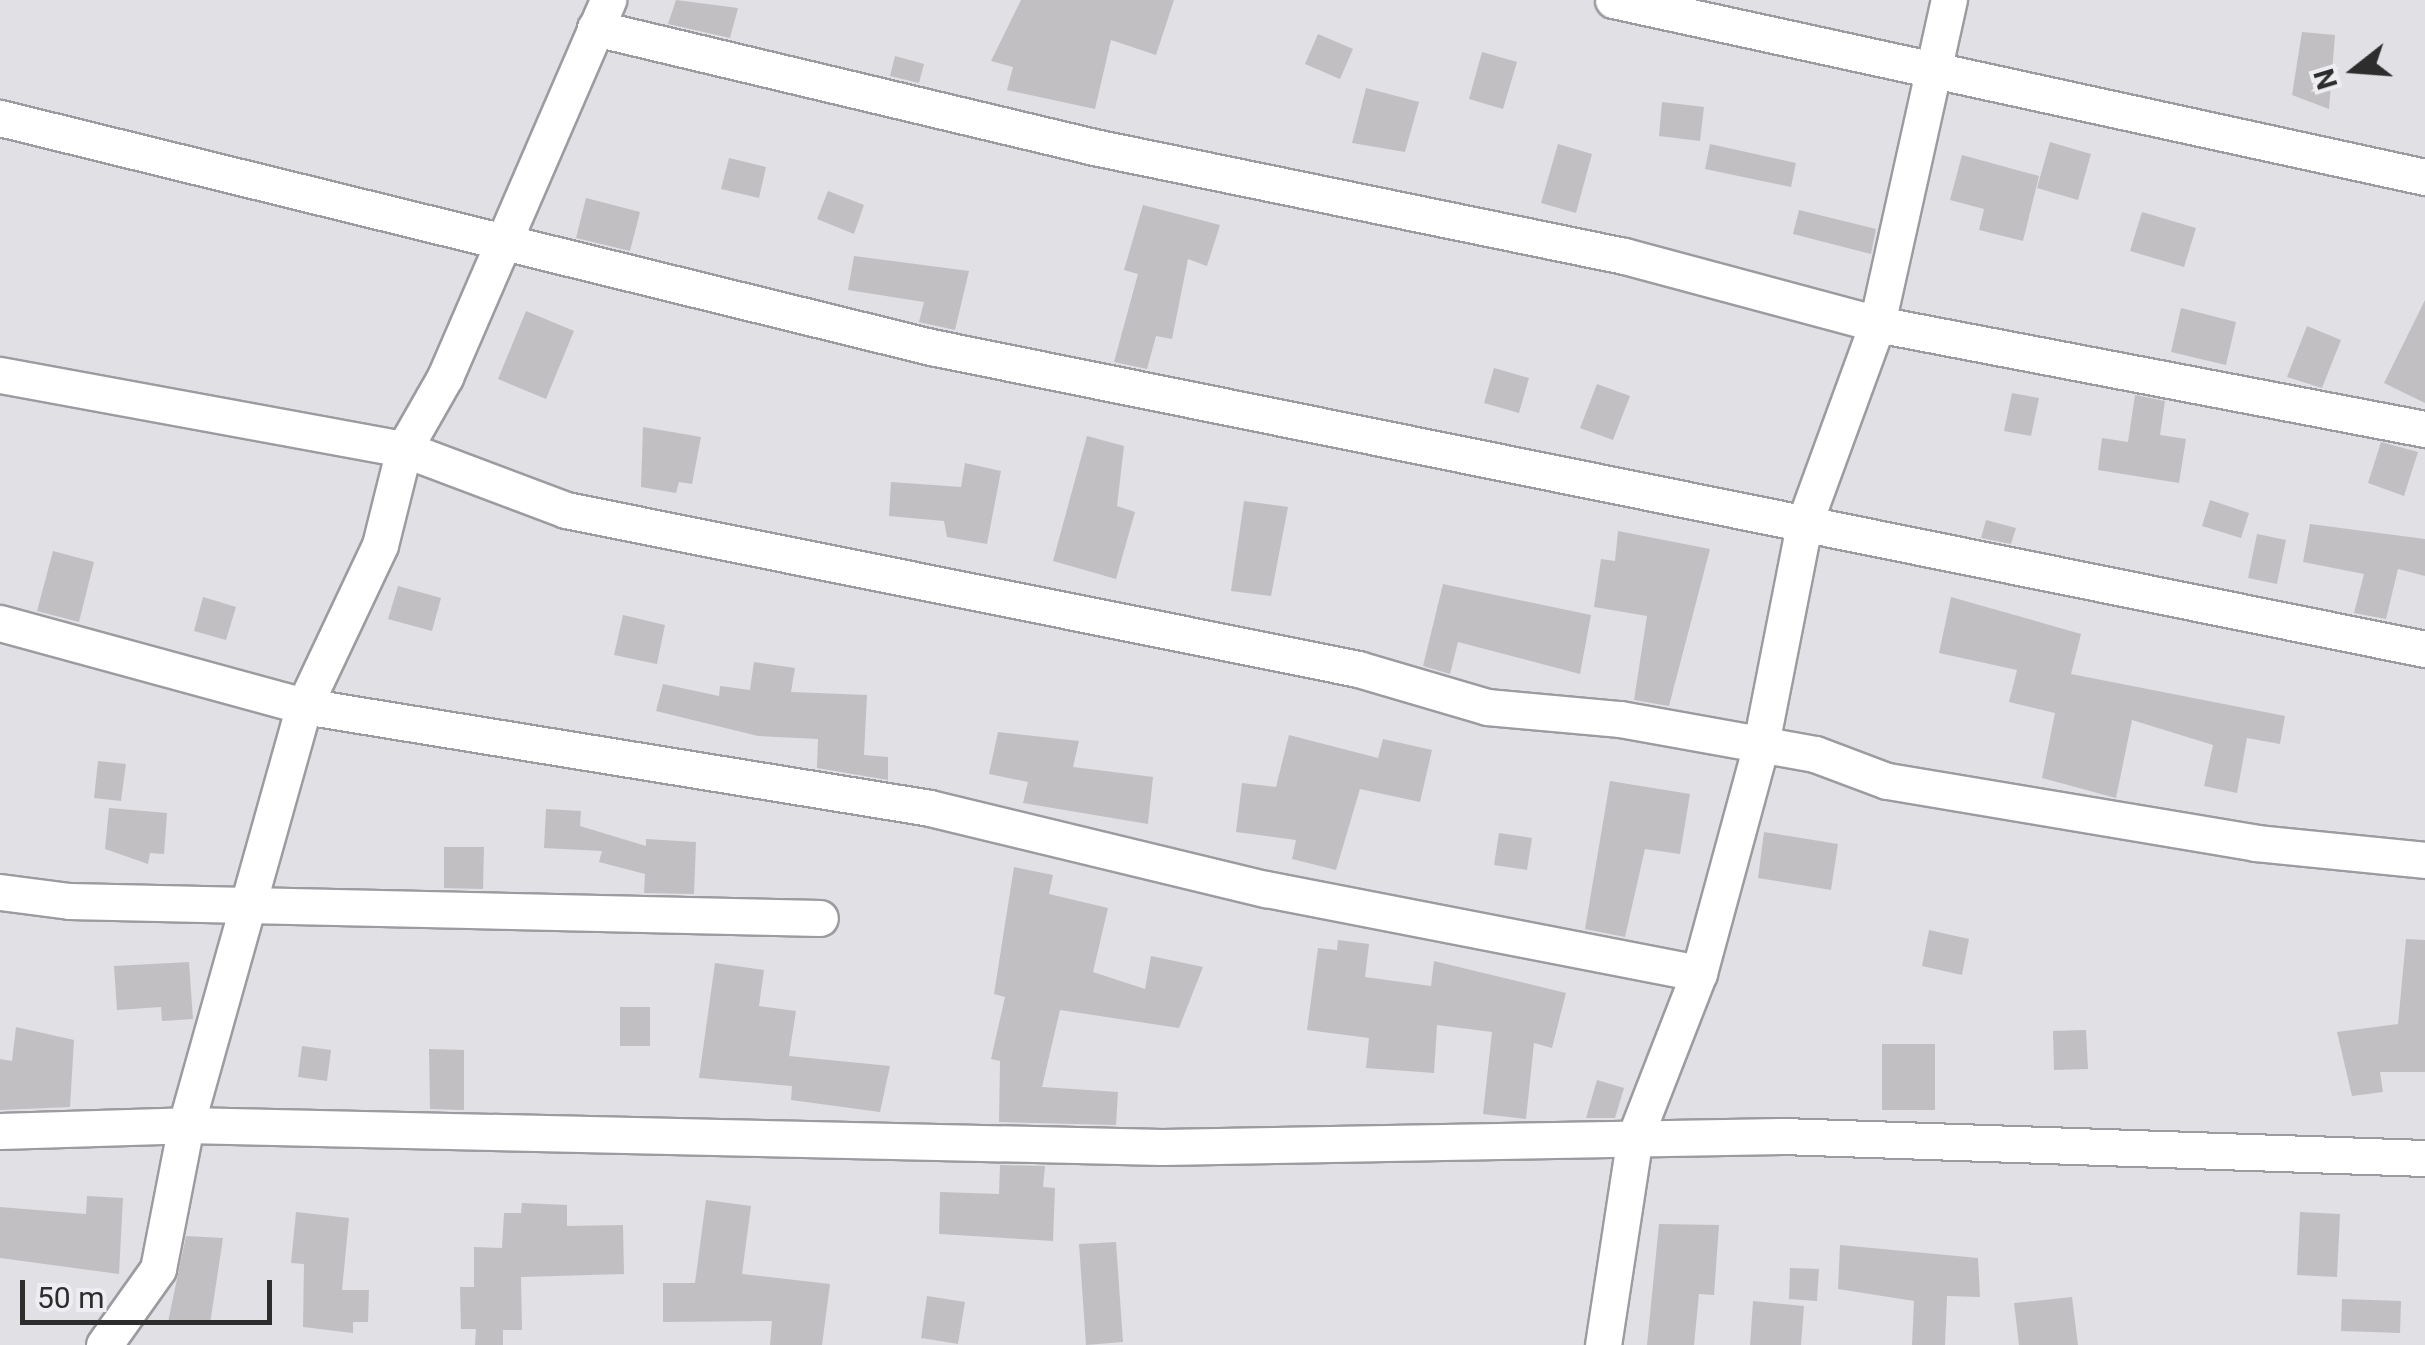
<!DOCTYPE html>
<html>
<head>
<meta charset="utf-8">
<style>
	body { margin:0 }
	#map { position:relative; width:2425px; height:1345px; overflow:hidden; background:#e0e0e5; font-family:Roboto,sans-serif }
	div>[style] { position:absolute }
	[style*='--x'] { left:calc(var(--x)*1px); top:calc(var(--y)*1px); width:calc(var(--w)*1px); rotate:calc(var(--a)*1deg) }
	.building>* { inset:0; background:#c2bfc2 }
	.roads { filter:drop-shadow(2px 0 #9c9ca0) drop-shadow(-2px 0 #9c9ca0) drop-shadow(0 2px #9c9ca0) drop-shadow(0 -2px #9c9ca0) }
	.minor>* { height:35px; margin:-17.5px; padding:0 17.5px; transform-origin:17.5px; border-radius:17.5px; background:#fff }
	span { translate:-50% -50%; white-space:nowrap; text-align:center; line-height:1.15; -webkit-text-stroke:8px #eeeef2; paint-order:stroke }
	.north { position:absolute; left:2305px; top:20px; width:100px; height:100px; -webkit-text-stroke:8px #eeeef2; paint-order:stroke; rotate:253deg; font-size:28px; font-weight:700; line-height:40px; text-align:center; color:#2d2d2e }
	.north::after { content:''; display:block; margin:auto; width:35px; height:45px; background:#2d2d2e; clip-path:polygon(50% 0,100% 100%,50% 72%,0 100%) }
	.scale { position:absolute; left:20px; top:1280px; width:252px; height:45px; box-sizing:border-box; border:5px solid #2d2d2e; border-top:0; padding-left:12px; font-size:30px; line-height:35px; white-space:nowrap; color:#2d2d2e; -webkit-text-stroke:8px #eeeef2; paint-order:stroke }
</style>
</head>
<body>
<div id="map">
	<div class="building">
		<i style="clip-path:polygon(676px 0,738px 8px,730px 38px,668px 24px)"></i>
		<i style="clip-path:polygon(1021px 0,1174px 0,1156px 55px,1111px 40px,1095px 109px,1007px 90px,1013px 67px,991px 61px)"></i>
		<i style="clip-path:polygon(2302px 32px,2335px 35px,2329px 109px,2292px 95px)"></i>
		<i style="clip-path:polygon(1318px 34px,1353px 49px,1340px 79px,1305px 64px)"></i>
		<i style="clip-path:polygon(1482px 52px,1517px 62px,1503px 109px,1469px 99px)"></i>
		<i style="clip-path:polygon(895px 56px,924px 64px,919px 83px,890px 76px)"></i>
		<i style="clip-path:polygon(1366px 88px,1419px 102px,1405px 152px,1352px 143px)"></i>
		<i style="clip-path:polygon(1662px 102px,1704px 107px,1700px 141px,1659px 136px)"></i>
		<i style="clip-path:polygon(2050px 142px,2091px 154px,2078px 200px,2037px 188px)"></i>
		<i style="clip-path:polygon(1558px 144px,1592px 154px,1576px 213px,1541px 203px)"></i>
		<i style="clip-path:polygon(1710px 144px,1796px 163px,1791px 187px,1705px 169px)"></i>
		<i style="clip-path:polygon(1962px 155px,2039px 176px,2023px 241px,1979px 230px,1984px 209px,1950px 200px)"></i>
		<i style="clip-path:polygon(729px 158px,766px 167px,759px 198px,721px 189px)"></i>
		<i style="clip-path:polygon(828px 191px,864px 205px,854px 234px,817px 219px)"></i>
		<i style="clip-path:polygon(586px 198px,640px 212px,630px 251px,576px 238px)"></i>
		<i style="clip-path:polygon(1143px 205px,1220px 225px,1207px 266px,1188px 259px,1172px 339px,1156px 336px,1147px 369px,1114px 362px,1138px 274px,1124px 270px)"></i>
		<i style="clip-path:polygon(1799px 210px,1876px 229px,1871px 254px,1793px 234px)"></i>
		<i style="clip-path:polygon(2142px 212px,2196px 228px,2184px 267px,2130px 251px)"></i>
		<i style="clip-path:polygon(854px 256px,969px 271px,955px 330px,919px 322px,924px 302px,848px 290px)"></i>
		<i style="clip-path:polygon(2425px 300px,2425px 403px,2384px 383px)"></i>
		<i style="clip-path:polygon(2181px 308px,2236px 322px,2226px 365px,2171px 352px)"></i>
		<i style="clip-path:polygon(526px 311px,574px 331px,546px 399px,498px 379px)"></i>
		<i style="clip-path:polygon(2307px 326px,2341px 340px,2322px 388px,2287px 377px)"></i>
		<i style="clip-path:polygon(1494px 368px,1529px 378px,1519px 413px,1484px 403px)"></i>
		<i style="clip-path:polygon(1597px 384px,1630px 396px,1613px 440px,1580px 428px)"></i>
		<i style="clip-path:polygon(2012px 393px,2039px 398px,2031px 436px,2004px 431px)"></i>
		<i style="clip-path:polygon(2135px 395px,2165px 401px,2160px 435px,2186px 439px,2179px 483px,2098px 470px,2102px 438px,2128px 442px)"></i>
		<i style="clip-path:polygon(643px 427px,701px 437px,692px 484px,679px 482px,676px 493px,641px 487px)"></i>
		<i style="clip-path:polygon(1087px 436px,1124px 446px,1117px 506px,1135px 512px,1116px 579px,1053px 561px)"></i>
		<i style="clip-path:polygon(2381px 442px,2418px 452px,2404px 496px,2368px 483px)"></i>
		<i style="clip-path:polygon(965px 463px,1001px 471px,987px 544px,947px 537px,944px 521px,889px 516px,891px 482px,961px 487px)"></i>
		<i style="clip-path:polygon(2210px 500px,2249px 513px,2241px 538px,2202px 526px)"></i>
		<i style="clip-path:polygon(1244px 501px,1288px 507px,1271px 596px,1231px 591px)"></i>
		<i style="clip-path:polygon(1986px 520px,2016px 528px,2011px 544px,1981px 538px)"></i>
		<i style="clip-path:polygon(2310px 524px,2425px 539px,2425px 576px,2398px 569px,2386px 619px,2354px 613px,2364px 574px,2303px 562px)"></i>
		<i style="clip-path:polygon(1618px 531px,1710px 549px,1669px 706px,1634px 700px,1647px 616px,1594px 607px,1601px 559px,1615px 561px)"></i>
		<i style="clip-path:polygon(2257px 534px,2286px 540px,2277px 584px,2248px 578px)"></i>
		<i style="clip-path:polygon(53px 551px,94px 562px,79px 622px,37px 611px)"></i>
		<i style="clip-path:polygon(1443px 584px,1591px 615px,1580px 674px,1458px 642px,1450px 674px,1423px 666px)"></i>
		<i style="clip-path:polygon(398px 586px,441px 598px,432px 631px,388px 619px)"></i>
		<i style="clip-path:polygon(203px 597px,236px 607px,226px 640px,194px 631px)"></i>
		<i style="clip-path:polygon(1951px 597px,2081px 634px,2071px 674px,2285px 716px,2280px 744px,2247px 738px,2237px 793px,2204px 786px,2213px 745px,2132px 720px,2116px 798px,2042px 778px,2055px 713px,2009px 702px,2017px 670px,1939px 653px)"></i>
		<i style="clip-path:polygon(623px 615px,665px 625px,657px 664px,614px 655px)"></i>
		<i style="clip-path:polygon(754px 662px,795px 668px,791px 692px,867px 695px,864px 755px,888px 757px,888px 780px,817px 768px,818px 739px,758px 736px,656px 711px,663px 684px,719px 696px,720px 686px,750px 690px)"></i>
		<i style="clip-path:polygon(998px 732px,1079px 741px,1073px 767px,1153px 777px,1148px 824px,1023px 803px,1028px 782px,989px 774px)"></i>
		<i style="clip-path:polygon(1289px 735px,1378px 758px,1383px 739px,1432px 750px,1420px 802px,1360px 789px,1336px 870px,1292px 859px,1296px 840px,1236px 832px,1242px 783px,1276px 787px)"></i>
		<i style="clip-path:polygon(98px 761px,126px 764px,121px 801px,94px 798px)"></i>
		<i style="clip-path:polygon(1610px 781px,1690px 794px,1680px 854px,1645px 849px,1625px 937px,1585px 929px)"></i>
		<i style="clip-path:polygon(109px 808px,167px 813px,164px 854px,150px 853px,148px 864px,105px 849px)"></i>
		<i style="clip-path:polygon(546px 809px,581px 811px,580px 826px,646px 846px,646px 839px,696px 842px,694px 894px,644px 893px,645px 874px,599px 862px,602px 851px,544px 848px)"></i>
		<i style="clip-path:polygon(1764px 832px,1838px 844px,1831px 890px,1758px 878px)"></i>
		<i style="clip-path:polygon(1499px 833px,1532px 838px,1527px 870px,1494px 865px)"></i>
		<i style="clip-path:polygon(444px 847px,484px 847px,483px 889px,444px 888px)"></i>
		<i style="clip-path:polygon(1014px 867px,1053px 875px,1049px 894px,1108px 908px,1093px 972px,1145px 989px,1151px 956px,1203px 967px,1179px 1028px,1060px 1010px,1042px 1087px,1118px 1092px,1116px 1125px,999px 1122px,1000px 1061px,991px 1059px,1005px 997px,994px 994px)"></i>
		<i style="clip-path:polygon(1929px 930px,1969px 939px,1962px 975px,1922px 966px)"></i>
		<i style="clip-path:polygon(2406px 939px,2425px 940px,2425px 1072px,2380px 1072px,2383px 1092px,2352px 1096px,2337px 1032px,2398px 1024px)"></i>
		<i style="clip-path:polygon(1338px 940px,1369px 944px,1365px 977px,1431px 986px,1434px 961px,1566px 993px,1552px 1048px,1534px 1043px,1526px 1119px,1483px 1114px,1492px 1032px,1437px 1025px,1434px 1073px,1366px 1068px,1369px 1038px,1307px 1030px,1318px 948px,1337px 950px)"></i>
		<i style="clip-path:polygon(189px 962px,193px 1019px,162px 1021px,161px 1007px,117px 1010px,114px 966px)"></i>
		<i style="clip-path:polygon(715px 963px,764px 970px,759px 1006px,796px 1011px,789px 1056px,890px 1066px,880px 1112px,791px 1100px,792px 1086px,699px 1078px)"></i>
		<i style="clip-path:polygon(620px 1007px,650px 1007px,650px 1046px,620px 1046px)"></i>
		<i style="clip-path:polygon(16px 1027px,74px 1040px,70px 1107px,0 1110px,0 1059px,12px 1061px)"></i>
		<i style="clip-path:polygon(2086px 1030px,2088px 1069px,2054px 1070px,2053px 1031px)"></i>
		<i style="clip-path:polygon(1882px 1044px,1935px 1044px,1935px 1110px,1882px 1110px)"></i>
		<i style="clip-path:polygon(302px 1046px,331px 1050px,327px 1081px,298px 1077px)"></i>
		<i style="clip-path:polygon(429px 1049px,464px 1050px,464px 1110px,430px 1109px)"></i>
		<i style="clip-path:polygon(1597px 1080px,1624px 1088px,1615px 1118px,1586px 1118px)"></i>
		<i style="clip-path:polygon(1000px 1165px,1045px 1166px,1043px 1187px,1055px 1188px,1053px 1241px,939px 1234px,940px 1192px,999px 1194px)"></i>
		<i style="clip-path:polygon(87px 1196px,123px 1198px,119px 1274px,0 1258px,0 1207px,86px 1214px)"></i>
		<i style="clip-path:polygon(706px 1200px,751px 1206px,742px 1274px,830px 1284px,822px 1345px,770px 1345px,772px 1321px,663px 1322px,663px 1283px,695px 1283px)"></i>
		<i style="clip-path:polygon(522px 1203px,567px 1205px,567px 1226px,623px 1225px,624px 1274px,521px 1277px,522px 1330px,503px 1330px,503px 1345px,475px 1345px,476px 1329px,461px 1329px,460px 1287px,474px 1287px,474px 1247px,502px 1248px,504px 1213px,521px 1213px)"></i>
		<i style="clip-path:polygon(296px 1212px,349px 1218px,342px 1290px,369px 1290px,368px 1322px,353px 1322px,353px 1333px,303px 1327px,304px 1264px,291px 1263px)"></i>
		<i style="clip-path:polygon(2300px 1212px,2340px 1214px,2337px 1277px,2297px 1275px)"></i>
		<i style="clip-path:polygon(1659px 1224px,1719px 1225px,1714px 1295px,1699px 1294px,1694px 1345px,1647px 1345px)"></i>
		<i style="clip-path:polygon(186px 1236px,223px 1238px,210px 1324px,168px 1322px)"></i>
		<i style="clip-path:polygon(1116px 1242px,1123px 1342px,1086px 1345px,1079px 1244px)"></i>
		<i style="clip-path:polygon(1840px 1245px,1978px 1258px,1980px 1297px,1947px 1296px,1945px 1345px,1912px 1345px,1914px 1301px,1838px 1289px)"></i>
		<i style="clip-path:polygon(1790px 1268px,1819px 1269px,1817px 1301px,1789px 1299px)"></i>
		<i style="clip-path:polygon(927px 1296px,965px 1302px,958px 1344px,921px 1338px)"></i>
		<i style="clip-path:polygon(2072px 1297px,2078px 1345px,2019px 1345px,2014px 1303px)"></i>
		<i style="clip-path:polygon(2342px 1299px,2401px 1301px,2400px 1333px,2341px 1331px)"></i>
		<i style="clip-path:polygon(1753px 1301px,1804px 1306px,1801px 1345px,1750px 1345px)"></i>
	</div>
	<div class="roads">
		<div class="minor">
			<i style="--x:1613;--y:0;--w:831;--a:12.3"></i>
			<i style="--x:595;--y:28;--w:513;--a:13.41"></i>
			<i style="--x:1094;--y:147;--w:541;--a:11.62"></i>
			<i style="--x:1624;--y:256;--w:262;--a:15"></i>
			<i style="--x:1877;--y:324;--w:558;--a:10.85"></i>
			<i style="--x:0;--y:118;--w:959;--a:13.82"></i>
			<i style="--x:931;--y:347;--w:1524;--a:11.43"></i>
			<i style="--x:0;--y:375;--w:411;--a:10.4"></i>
			<i style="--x:404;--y:449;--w:173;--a:20.6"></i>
			<i style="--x:566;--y:510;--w:808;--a:11.35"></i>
			<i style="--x:1358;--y:669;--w:134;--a:16.4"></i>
			<i style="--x:1487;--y:707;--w:134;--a:5.2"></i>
			<i style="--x:1620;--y:719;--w:198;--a:10.2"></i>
			<i style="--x:1815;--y:754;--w:77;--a:20.6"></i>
			<i style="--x:1887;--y:781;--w:374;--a:9.5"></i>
			<i style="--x:2256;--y:843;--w:170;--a:5.7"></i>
			<i style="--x:0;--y:623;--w:315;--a:15.3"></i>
			<i style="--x:304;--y:706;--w:634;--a:9.25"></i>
			<i style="--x:930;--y:808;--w:346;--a:13.6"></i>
			<i style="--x:1266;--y:889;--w:441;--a:11"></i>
			<i style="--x:0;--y:892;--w:70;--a:7.4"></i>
			<i style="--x:69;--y:901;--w:751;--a:1.3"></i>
			<i style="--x:0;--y:1131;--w:186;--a:-1.8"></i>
			<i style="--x:186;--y:1125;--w:976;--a:1.29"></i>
			<i style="--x:1162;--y:1147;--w:620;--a:-1.02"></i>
			<i style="--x:1782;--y:1136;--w:643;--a:1.96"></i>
			<i style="--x:104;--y:1345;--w:93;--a:-54.6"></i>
			<i style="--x:158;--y:1269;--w:147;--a:-79"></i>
			<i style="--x:186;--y:1125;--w:435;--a:-74.3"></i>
			<i style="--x:304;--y:706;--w:178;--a:-64.7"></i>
			<i style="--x:380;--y:545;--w:99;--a:-76"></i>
			<i style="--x:404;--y:449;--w:83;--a:-60.3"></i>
			<i style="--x:445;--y:377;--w:411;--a:-66.6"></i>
			<i style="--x:1603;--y:1345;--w:210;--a:-81.3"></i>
			<i style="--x:1635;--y:1137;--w:176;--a:-68.7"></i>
			<i style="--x:1699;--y:973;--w:232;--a:-74.8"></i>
			<i style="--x:1760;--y:749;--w:229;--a:-78.9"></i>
			<i style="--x:1804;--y:524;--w:213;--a:-69.9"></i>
			<i style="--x:1877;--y:324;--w:332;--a:-77.5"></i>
		</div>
	</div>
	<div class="north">N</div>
	<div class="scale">50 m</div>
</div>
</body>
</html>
